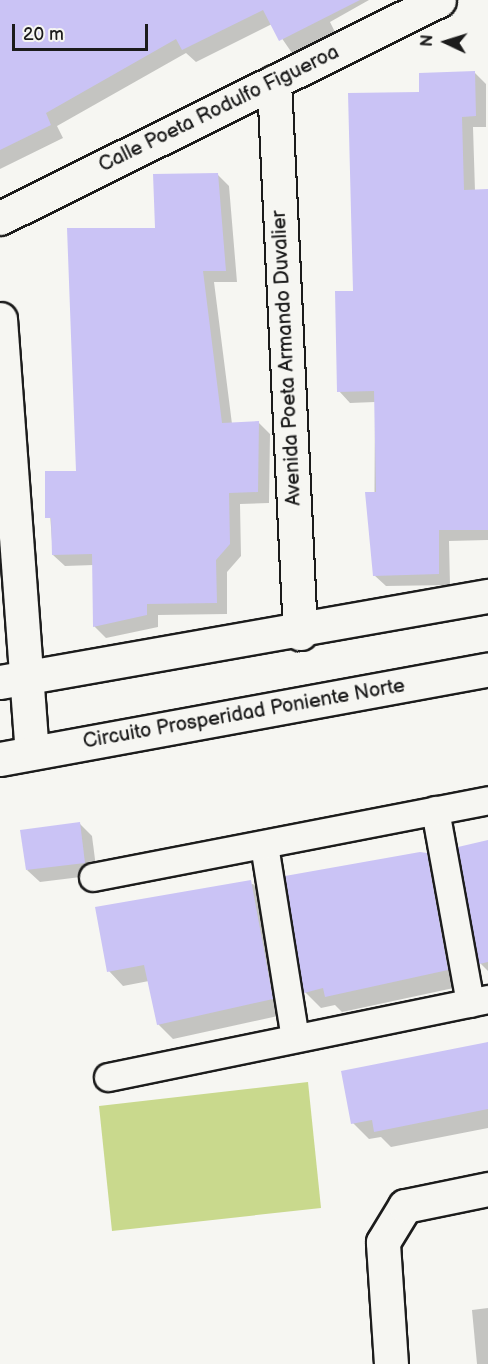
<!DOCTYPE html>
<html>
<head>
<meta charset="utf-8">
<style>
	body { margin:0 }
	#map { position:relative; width:488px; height:1364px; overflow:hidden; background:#f6f6f2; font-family:"Balsamiq Sans",sans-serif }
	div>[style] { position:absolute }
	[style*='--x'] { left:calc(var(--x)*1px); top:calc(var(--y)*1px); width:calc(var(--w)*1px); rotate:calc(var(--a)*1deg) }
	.green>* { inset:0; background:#c9d98d }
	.shadow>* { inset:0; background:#0003 }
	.building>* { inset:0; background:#cac3f5 }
	.roads { filter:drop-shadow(2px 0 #1c1c1c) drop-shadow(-2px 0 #1c1c1c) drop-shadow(0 2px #1c1c1c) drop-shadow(0 -2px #1c1c1c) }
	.pedestrian>* { height:27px; margin:-13.5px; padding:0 13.5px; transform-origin:13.5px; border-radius:13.5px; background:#f6f6f2 }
	.minor>* { height:33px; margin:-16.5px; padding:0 16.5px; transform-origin:16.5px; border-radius:16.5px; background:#f6f6f2 }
	.tertiary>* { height:33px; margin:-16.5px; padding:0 16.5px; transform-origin:16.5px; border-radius:16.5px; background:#f6f6f2 }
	span { translate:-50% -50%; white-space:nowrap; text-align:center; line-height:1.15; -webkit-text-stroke:4.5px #f6f6f2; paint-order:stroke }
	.street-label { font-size:20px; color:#1c1c1c }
	.north { position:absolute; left:416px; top:12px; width:60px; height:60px; -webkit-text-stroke:4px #f6f6f2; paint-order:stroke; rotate:274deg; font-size:16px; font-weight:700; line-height:24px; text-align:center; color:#1c1c1c }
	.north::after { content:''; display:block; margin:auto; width:21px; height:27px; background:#1c1c1c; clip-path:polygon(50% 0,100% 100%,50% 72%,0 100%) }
	.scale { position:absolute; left:12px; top:24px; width:136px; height:27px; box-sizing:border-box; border:3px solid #1c1c1c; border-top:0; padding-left:8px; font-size:18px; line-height:21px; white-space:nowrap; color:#1c1c1c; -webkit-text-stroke:4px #f6f6f2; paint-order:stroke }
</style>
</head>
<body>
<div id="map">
	<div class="green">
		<i style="clip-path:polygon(308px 1082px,321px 1208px,112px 1231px,99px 1106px)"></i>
	</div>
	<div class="shadow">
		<i style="clip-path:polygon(0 0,369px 0,330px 22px,335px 32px,292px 53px,272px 24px,196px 62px,186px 53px,57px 126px,63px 138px,0 169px)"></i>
		<i style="clip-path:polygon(474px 72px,486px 84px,486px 127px,473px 127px,475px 191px,488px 190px,488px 540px,449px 541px,450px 585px,386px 586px,374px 575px,375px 402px,350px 403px,339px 391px,354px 292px,421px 93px)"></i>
		<i style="clip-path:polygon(217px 174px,229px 186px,237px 282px,214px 282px,232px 424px,258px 422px,270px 434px,269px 503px,240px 504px,241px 556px,227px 572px,227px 614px,158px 615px,158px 627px,106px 638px,94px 626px,94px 565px,65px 566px,53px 555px,47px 472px,77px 472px,156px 229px)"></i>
		<i style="clip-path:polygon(79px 823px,92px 836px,97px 875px,40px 882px,27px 870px)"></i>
		<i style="clip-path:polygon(488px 843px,488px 971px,480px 963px)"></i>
		<i style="clip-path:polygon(426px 855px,442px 871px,463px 986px,342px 1012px,335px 1005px,321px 1008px,305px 992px)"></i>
		<i style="clip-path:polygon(253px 884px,268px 898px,287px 1014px,173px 1039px,158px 1024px,149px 981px,123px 986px,109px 971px,97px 908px)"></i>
		<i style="clip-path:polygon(488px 1043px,488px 1128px,391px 1147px,381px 1137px,369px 1139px,353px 1123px)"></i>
		<i style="clip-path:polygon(488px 1308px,488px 1364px,477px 1364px,472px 1310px)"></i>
	</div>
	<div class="building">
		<i style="clip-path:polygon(0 0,360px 0,279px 41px,263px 10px,182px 50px,176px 39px,46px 113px,51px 125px,0 150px)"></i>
		<i style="clip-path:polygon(475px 71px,476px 116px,462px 117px,464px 190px,488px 189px,488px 530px,439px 530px,439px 574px,373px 576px,365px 492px,376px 492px,374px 391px,337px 392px,335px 291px,353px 291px,348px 93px,419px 92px,419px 73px)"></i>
		<i style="clip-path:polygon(218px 173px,226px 271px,203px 271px,222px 423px,259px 421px,258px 492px,229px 493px,230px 544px,216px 560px,217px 603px,147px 604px,147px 615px,93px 627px,92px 554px,52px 555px,51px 518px,45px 518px,45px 471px,76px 471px,67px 228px,155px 228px,153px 174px)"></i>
		<i style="clip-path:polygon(80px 822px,85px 863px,26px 870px,20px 830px)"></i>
		<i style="clip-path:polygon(488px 840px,488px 962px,479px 964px,458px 847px)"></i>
		<i style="clip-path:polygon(420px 852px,427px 853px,448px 970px,325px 997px,323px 988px,304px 993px,285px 876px)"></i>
		<i style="clip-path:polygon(251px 880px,273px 999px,157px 1025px,144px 965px,107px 972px,95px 907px)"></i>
		<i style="clip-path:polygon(488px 1042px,488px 1109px,374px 1132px,372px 1120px,351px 1124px,341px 1071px)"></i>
	</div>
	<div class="roads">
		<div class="pedestrian">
			<i style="--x:435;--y:810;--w:196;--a:79.7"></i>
			<i style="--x:264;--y:845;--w:195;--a:80.9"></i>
			<i style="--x:93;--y:877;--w:402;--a:-11"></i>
			<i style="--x:108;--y:1077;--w:388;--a:-11.6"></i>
		</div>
		<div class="minor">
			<i style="--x:274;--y:82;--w:552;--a:87.3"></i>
			<i style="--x:0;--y:218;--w:490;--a:-26.4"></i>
			<i style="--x:0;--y:319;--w:434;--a:85.8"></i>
			<i style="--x:391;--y:1364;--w:122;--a:-93.8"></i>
			<i style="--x:383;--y:1242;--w:42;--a:-58.6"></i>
			<i style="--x:405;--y:1206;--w:85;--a:-11.6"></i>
		</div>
		<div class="tertiary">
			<i style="--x:0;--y:682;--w:496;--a:-10"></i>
			<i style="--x:0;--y:759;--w:496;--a:-10.4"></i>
		</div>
	</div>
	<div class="street-label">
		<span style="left:219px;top:109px;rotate:-26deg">Calle Poeta Rodulfo Figueroa</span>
		<span style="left:287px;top:358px;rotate:-93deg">Avenida Poeta Armando Duvalier</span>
		<span style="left:244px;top:714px;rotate:-10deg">Circuito Prosperidad Poniente Norte</span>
	</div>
	<div class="north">N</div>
	<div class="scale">20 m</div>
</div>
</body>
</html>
